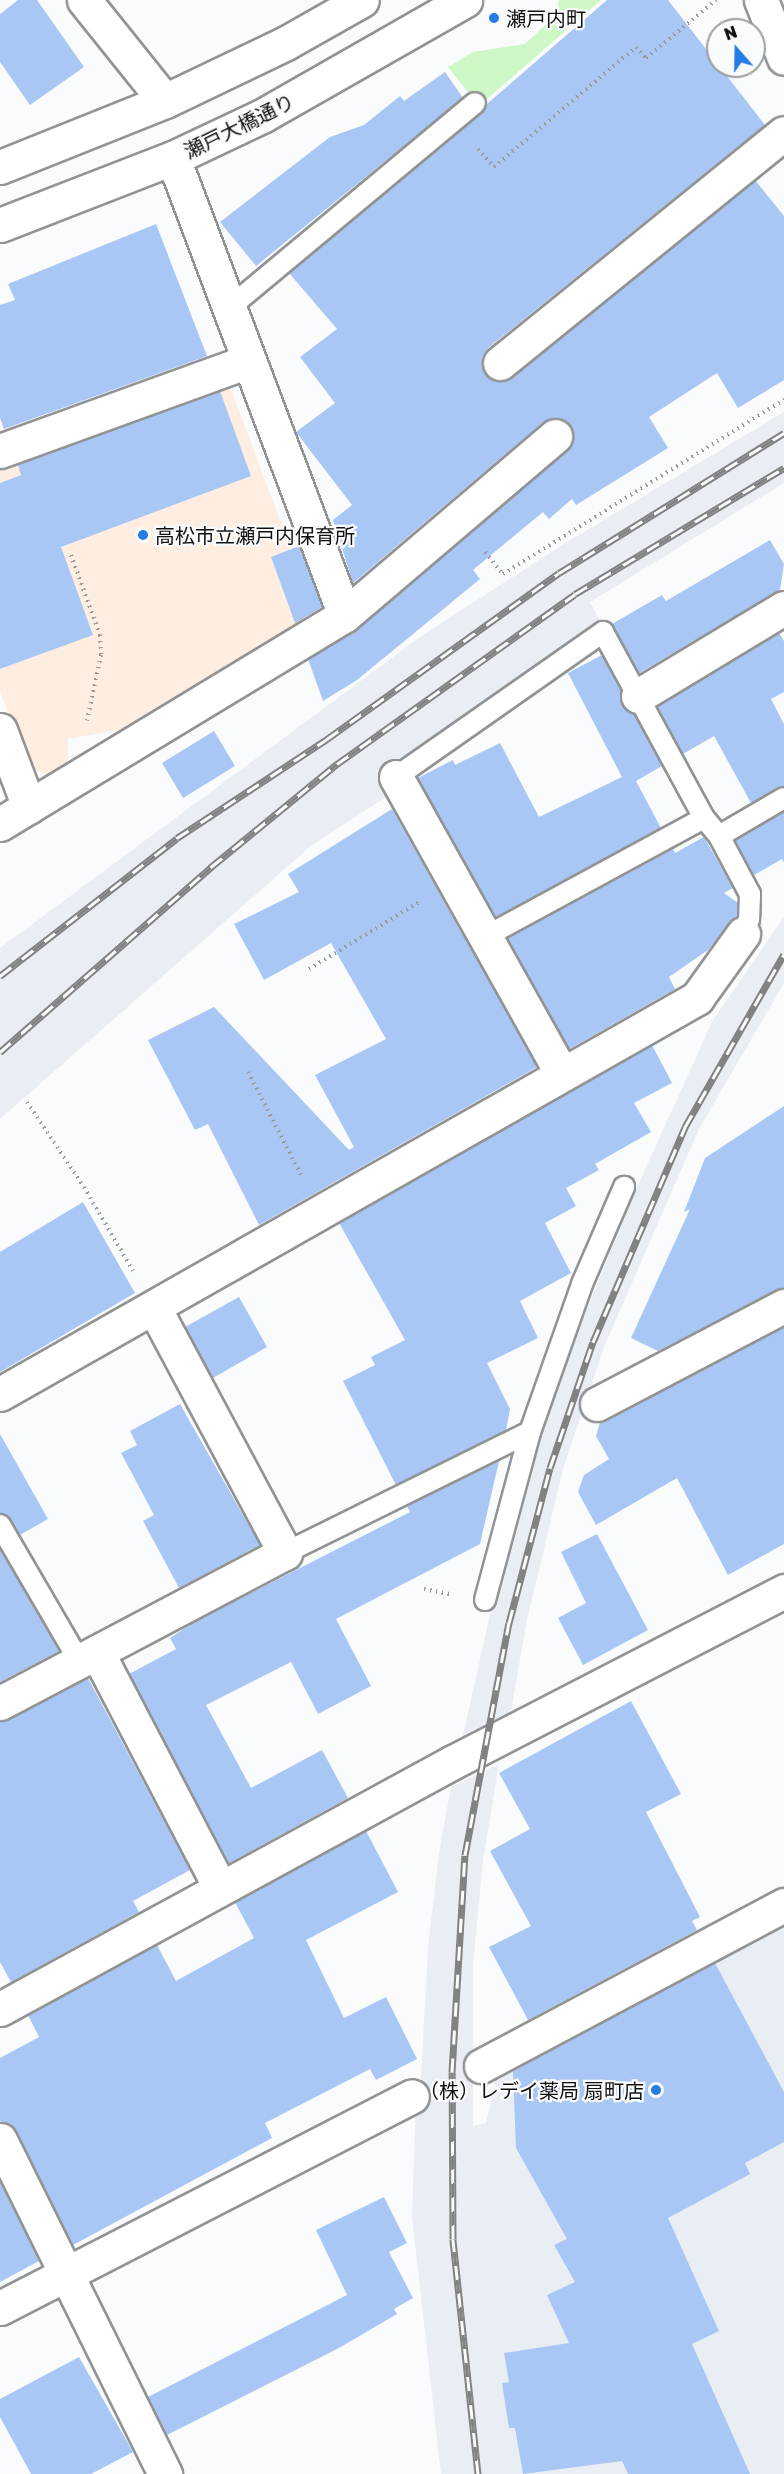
<!DOCTYPE html>
<html>
<head>
<meta charset="utf-8">
<style>
	body { margin:0 }
	#map { position:relative; width:784px; height:2474px; overflow:hidden; background:#fafbfc; font-family:"Golos Text","Noto Sans JP",sans-serif }
	div>[style] { position:absolute }
	[style*='--x'] { left:calc(var(--x)*1px); top:calc(var(--y)*1px); width:calc(var(--w)*1px); rotate:calc(var(--a)*1deg) }
	.built>* { inset:0; background:#e9edf4 }
	.education>* { inset:0; background:#fdeee1 }
	.green>* { inset:0; background:#cdf7c5 }
	.building>* { inset:0; background:#a9c7f5 }
	.path>* { height:4px; margin-top:-2px; transform-origin:0; background:repeating-linear-gradient(90deg,#989999 0 1.5px,transparent 0 6px) }
	.roads { filter:drop-shadow(2px 0 #929394) drop-shadow(-2px 0 #929394) drop-shadow(0 2px #929394) drop-shadow(0 -2px #929394) }
	.lane>* { height:20px; margin:-10px; padding:0 10px; transform-origin:10px; border-radius:10px; background:#fff }
	.street>* { height:33px; margin:-16.5px; padding:0 16.5px; transform-origin:16.5px; border-radius:16.5px; background:#fff }
	.secondary>* { height:33px; margin:-16.5px; padding:0 16.5px; transform-origin:16.5px; border-radius:16.5px; background:#fff }
	.rail>* { height:7px; margin-top:-3.5px; transform-origin:0; background:repeating-linear-gradient(90deg,#fafbfc 0 14px,#818283 0 28px); box-sizing:border-box; border-block:2px solid #818283 }
	.dots>* { width:16px; height:16px; translate:-50% -50%; box-sizing:border-box; border:3px solid #fafbfc; border-radius:50% }
	span { translate:-50% -50%; white-space:nowrap; text-align:center; line-height:1.15; -webkit-text-stroke:4.5px #fafbfc; paint-order:stroke }
	.poi-label { font-size:20px; color:#0f1010 }
	.left { translate:0 -50%; text-align:left }
	.right { translate:-100% -50%; text-align:right }
	.street-label { font-size:20px; color:#0f1010 }
	.north { position:absolute; left:706px; top:18px; width:60px; height:60px; box-sizing:border-box; background:#fafbfc; border:2px solid #9c9d9e; border-radius:50%; rotate:340deg; font-size:16px; font-weight:700; line-height:24px; text-align:center; color:#0f1010 }
	.north::after { content:''; display:block; margin:auto; width:21px; height:27px; background:#247ce6; clip-path:polygon(50% 0,100% 100%,50% 72%,0 100%) }
</style>
</head>
<body>
<div id="map">
	<div class="built">
		<i style="clip-path:polygon(784px 412px,784px 483px,590px 602px,601px 622px,383px 778px,391px 794px,312px 845px,0 1119px,0 948px,420px 637px,559px 547px)"></i>
		<i style="clip-path:polygon(784px 917px,784px 983px,699px 1129px,604px 1347px,563px 1469px,527px 1620px,511px 1711px,463px 1735px,490px 1615px,532px 1460px,577px 1334px,638px 1185px,713px 1020px)"></i>
		<i style="clip-path:polygon(499px 1764px,483px 1860px,473px 1965px,473px 2126px,486px 2123px,495px 2085px,491px 2070px,784px 1916px,784px 2474px,441px 2474px,412px 2217px,416px 2098px,421px 2079px,428px 1947px,439px 1853px,451px 1787px)"></i>
	</div>
	<div class="education">
		<i style="clip-path:polygon(229px 384px,310px 600px,302px 624px,130px 728px,68px 739px,68px 766px,52px 776px,28px 768px,0 691px,0 470px)"></i>
	</div>
	<div class="green">
		<i style="clip-path:polygon(559px 0,601px 0,479px 106px,448px 67px,473px 52px,525px 44px,556px 15px)"></i>
	</div>
	<div class="building">
		<i style="clip-path:polygon(18px 0,37px 0,84px 67px,30px 105px,0 62px,0 14px)"></i>
		<i style="clip-path:polygon(607px 0,668px 0,765px 125px,488px 348px,482px 357px,485px 374px,494px 381px,512px 378px,755px 180px,784px 216px,784px 380px,738px 408px,717px 373px,649px 417px,668px 448px,576px 505px,572px 499px,549px 519px,543px 512px,473px 570px,480px 579px,357px 680px,323px 701px,308px 659px,357px 629px,567px 450px,573px 433px,562px 419px,543px 422px,353px 583px,333px 520px,352px 505px,296px 432px,335px 403px,300px 357px,337px 329px,289px 273px,483px 112px,487px 104px)"></i>
		<i style="clip-path:polygon(445px 72px,463px 98px,256px 266px,220px 222px,330px 137px,364px 125px,400px 96px,404px 101px)"></i>
		<i style="clip-path:polygon(156px 224px,207px 356px,4px 429px,0 418px,0 305px,15px 300px,8px 284px)"></i>
		<i style="clip-path:polygon(220px 391px,251px 476px,61px 547px,93px 635px,0 669px,0 483px,21px 475px,18px 465px)"></i>
		<i style="clip-path:polygon(770px 540px,784px 564px,780px 590px,639px 673px,612px 624px,662px 595px,666px 601px)"></i>
		<i style="clip-path:polygon(299px 546px,322px 607px,295px 623px,271px 557px)"></i>
		<i style="clip-path:polygon(779px 633px,784px 641px,784px 692px,771px 699px,784px 724px,784px 786px,751px 803px,714px 736px,683px 754px,657px 706px)"></i>
		<i style="clip-path:polygon(602px 655px,621px 690px,622px 705px,634px 714px,662px 766px,636px 781px,661px 828px,496px 917px,418px 778px,453px 760px,455px 765px,500px 743px,539px 817px,622px 777px,568px 673px)"></i>
		<i style="clip-path:polygon(214px 731px,235px 766px,183px 798px,162px 763px)"></i>
		<i style="clip-path:polygon(392px 809px,537px 1067px,259px 1225px,208px 1124px,195px 1130px,148px 1040px,214px 1007px,349px 1150px,354px 1147px,315px 1075px,386px 1039px,331px 943px,264px 980px,234px 924px,299px 892px,288px 874px)"></i>
		<i style="clip-path:polygon(784px 812px,784px 863px,782px 859px,754px 875px,735px 841px)"></i>
		<i style="clip-path:polygon(704px 837px,733px 888px,724px 893px,738px 903px,737px 915px,708px 950px,669px 977px,675px 989px,569px 1049px,508px 938px,673px 849px,675px 853px)"></i>
		<i style="clip-path:polygon(652px 1045px,672px 1083px,634px 1103px,651px 1132px,595px 1164px,599px 1170px,566px 1188px,576px 1206px,545px 1223px,571px 1273px,520px 1301px,538px 1338px,487px 1363px,510px 1409px,506px 1430px,396px 1485px,343px 1381px,375px 1365px,371px 1357px,405px 1340px,339px 1223px)"></i>
		<i style="clip-path:polygon(784px 1106px,784px 1287px,658px 1351px,631px 1338px,690px 1209px,684px 1212px,705px 1158px)"></i>
		<i style="clip-path:polygon(83px 1202px,135px 1293px,0 1372px,0 1252px)"></i>
		<i style="clip-path:polygon(239px 1297px,267px 1347px,213px 1378px,185px 1327px)"></i>
		<i style="clip-path:polygon(784px 1327px,784px 1544px,728px 1575px,677px 1478px,596px 1525px,578px 1492px,584px 1475px,609px 1459px,596px 1436px,600px 1422px)"></i>
		<i style="clip-path:polygon(180px 1404px,260px 1545px,179px 1588px,143px 1521px,154px 1515px,121px 1453px,137px 1445px,130px 1431px)"></i>
		<i style="clip-path:polygon(0 1434px,48px 1519px,20px 1535px,10px 1519px,0 1513px)"></i>
		<i style="clip-path:polygon(499px 1461px,480px 1544px,336px 1619px,371px 1686px,318px 1714px,291px 1662px,206px 1705px,251px 1788px,322px 1750px,348px 1798px,229px 1863px,129px 1674px,176px 1649px,170px 1638px,196px 1621px,410px 1512px,407px 1506px)"></i>
		<i style="clip-path:polygon(597px 1534px,648px 1630px,583px 1665px,558px 1618px,586px 1603px,561px 1552px)"></i>
		<i style="clip-path:polygon(0 1549px,59px 1651px,0 1682px)"></i>
		<i style="clip-path:polygon(88px 1678px,190px 1870px,133px 1901px,139px 1912px,11px 1982px,0 1962px,0 1722px)"></i>
		<i style="clip-path:polygon(631px 1701px,681px 1794px,646px 1812px,700px 1917px,692px 1921px,697px 1930px,528px 2020px,489px 1947px,531px 1926px,490px 1851px,530px 1829px,499px 1773px)"></i>
		<i style="clip-path:polygon(366px 1831px,398px 1892px,306px 1940px,344px 2018px,386px 1997px,417px 2059px,376px 2080px,370px 2069px,265px 2123px,272px 2138px,73px 2245px,17px 2132px,0 2121px,0 2058px,39px 2037px,28px 2015px,157px 1945px,176px 1981px,254px 1938px,235px 1902px)"></i>
		<i style="clip-path:polygon(715px 1963px,784px 2092px,784px 2142px,745px 2163px,750px 2174px,668px 2218px,719px 2331px,692px 2344px,750px 2474px,628px 2474px,622px 2461px,523px 2474px,515px 2428px,509px 2428px,502px 2383px,509px 2382px,504px 2353px,569px 2343px,547px 2295px,575px 2282px,554px 2245px,567px 2239px,516px 2148px,513px 2071px)"></i>
		<i style="clip-path:polygon(0 2182px,39px 2261px,0 2282px)"></i>
		<i style="clip-path:polygon(384px 2197px,407px 2243px,389px 2252px,413px 2298px,394px 2309px,397px 2314px,339px 2348px,167px 2435px,148px 2397px,347px 2295px,316px 2230px)"></i>
		<i style="clip-path:polygon(79px 2357px,133px 2452px,91px 2474px,31px 2474px,0 2417px,0 2399px)"></i>
	</div>
	<div class="path">
		<i style="--x:478;--y:149;--w:24;--a:48"></i>
		<i style="--x:494;--y:167;--w:186;--a:-40.2"></i>
		<i style="--x:636;--y:47;--w:15;--a:48"></i>
		<i style="--x:646;--y:58;--w:91;--a:-39.6"></i>
		<i style="--x:485;--y:552;--w:28;--a:51"></i>
		<i style="--x:503;--y:574;--w:331;--a:-31.8"></i>
		<i style="--x:71;--y:555;--w:85;--a:70.1"></i>
		<i style="--x:100;--y:635;--w:20;--a:87"></i>
		<i style="--x:101;--y:655;--w:67;--a:102"></i>
		<i style="--x:309;--y:969;--w:129;--a:-31.3"></i>
		<i style="--x:248;--y:1072;--w:116;--a:62.8"></i>
		<i style="--x:27;--y:1102;--w:102;--a:56.2"></i>
		<i style="--x:84;--y:1187;--w:97;--a:59.7"></i>
		<i style="--x:424;--y:1589;--w:26;--a:11"></i>
	</div>
	<div class="roads">
		<div class="lane">
			<i style="--x:229;--y:308;--w:320;--a:-39.8"></i>
			<i style="--x:396;--y:777;--w:253;--a:-35"></i>
			<i style="--x:603;--y:632;--w:212;--a:61.5"></i>
			<i style="--x:704;--y:818;--w:249;--a:151.5"></i>
			<i style="--x:704;--y:818;--w:23;--a:50"></i>
			<i style="--x:719;--y:836;--w:66;--a:61.9"></i>
			<i style="--x:750;--y:894;--w:25;--a:92"></i>
			<i style="--x:749;--y:919;--w:16;--a:112"></i>
			<i style="--x:719;--y:836;--w:75;--a:-30.3"></i>
			<i style="--x:0;--y:1525;--w:157;--a:59.8"></i>
			<i style="--x:285;--y:1553;--w:273;--a:-26.3"></i>
			<i style="--x:485;--y:1600;--w:174;--a:-75"></i>
			<i style="--x:530;--y:1432;--w:157;--a:-70.6"></i>
			<i style="--x:582;--y:1284;--w:106;--a:-66.6"></i>
		</div>
		<div class="street">
			<i style="--x:84;--y:0;--w:129;--a:51.3"></i>
			<i style="--x:173;--y:158;--w:488;--a:69.4"></i>
			<i style="--x:500;--y:363;--w:365;--a:-39"></i>
			<i style="--x:0;--y:451;--w:264;--a:-19.9"></i>
			<i style="--x:638;--y:696;--w:170;--a:-31.1"></i>
			<i style="--x:0;--y:730;--w:82;--a:69.4"></i>
			<i style="--x:396;--y:777;--w:340;--a:60.8"></i>
			<i style="--x:0;--y:824;--w:403;--a:-31.2"></i>
			<i style="--x:345;--y:615;--w:276;--a:-40.4"></i>
			<i style="--x:0;--y:1394;--w:802;--a:-29.6"></i>
			<i style="--x:697;--y:998;--w:79;--a:-54.3"></i>
			<i style="--x:597;--y:1404;--w:211;--a:-27.7"></i>
			<i style="--x:97;--y:1652;--w:265;--a:62.4"></i>
			<i style="--x:0;--y:1703;--w:322;--a:-27.8"></i>
			<i style="--x:285;--y:1553;--w:278;--a:-118.1"></i>
			<i style="--x:0;--y:2009;--w:516;--a:-28.6"></i>
			<i style="--x:453;--y:1762;--w:373;--a:-27.3"></i>
			<i style="--x:481;--y:2066;--w:343;--a:-28"></i>
			<i style="--x:0;--y:2140;--w:373;--a:63.7"></i>
			<i style="--x:0;--y:2308;--w:463;--a:-27.2"></i>
		</div>
		<div class="secondary">
			<i style="--x:761;--y:0;--w:62;--a:68.4"></i>
			<i style="--x:0;--y:167;--w:178;--a:-21.8"></i>
			<i style="--x:165;--y:101;--w:134;--a:-25.6"></i>
			<i style="--x:286;--y:43;--w:87;--a:-29.5"></i>
			<i style="--x:0;--y:225;--w:186;--a:-21.2"></i>
			<i style="--x:173;--y:158;--w:98;--a:-25.3"></i>
			<i style="--x:262;--y:116;--w:234;--a:-29.7"></i>
		</div>
	</div>
	<div class="rail">
		<i style="--x:0;--y:976;--w:224;--a:-37.9"></i>
		<i style="--x:177;--y:838;--w:180;--a:-33.4"></i>
		<i style="--x:327;--y:739;--w:285;--a:-35.6"></i>
		<i style="--x:559;--y:573;--w:265;--a:-31.9"></i>
		<i style="--x:0;--y:1052;--w:281;--a:-41.2"></i>
		<i style="--x:211;--y:867;--w:163;--a:-39.3"></i>
		<i style="--x:337;--y:764;--w:292;--a:-35.5"></i>
		<i style="--x:575;--y:594;--w:244;--a:-31.1"></i>
		<i style="--x:478;--y:2474;--w:236;--a:-96.1"></i>
		<i style="--x:453;--y:2239;--w:167;--a:-90.3"></i>
		<i style="--x:452;--y:2072;--w:217;--a:-86.6"></i>
		<i style="--x:465;--y:1855;--w:236;--a:-79.3"></i>
		<i style="--x:509;--y:1623;--w:160;--a:-75.2"></i>
		<i style="--x:550;--y:1468;--w:133;--a:-71.2"></i>
		<i style="--x:593;--y:1342;--w:234;--a:-66.8"></i>
		<i style="--x:685;--y:1127;--w:199;--a:-60.2"></i>
	</div>
	<div class="dots">
		<i style="left:494px;top:18px;background:#247ce6"></i>
		<i style="left:143px;top:535px;background:#247ce6"></i>
		<i style="left:656px;top:2090px;background:#247ce6"></i>
	</div>
	<div class="poi-label">
		<span class="left" style="left:506px;top:18px">瀬戸内町</span>
		<span class="left" style="left:155px;top:535px">高松市立瀬戸内保育所</span>
		<span class="right" style="left:644px;top:2090px">（株）レデイ薬局 扇町店</span>
	</div>
	<div class="street-label">
		<span style="left:239px;top:126px;rotate:-26deg">瀬戸大橋通り</span>
	</div>
	<div class="north">N</div>
</div>
</body>
</html>
